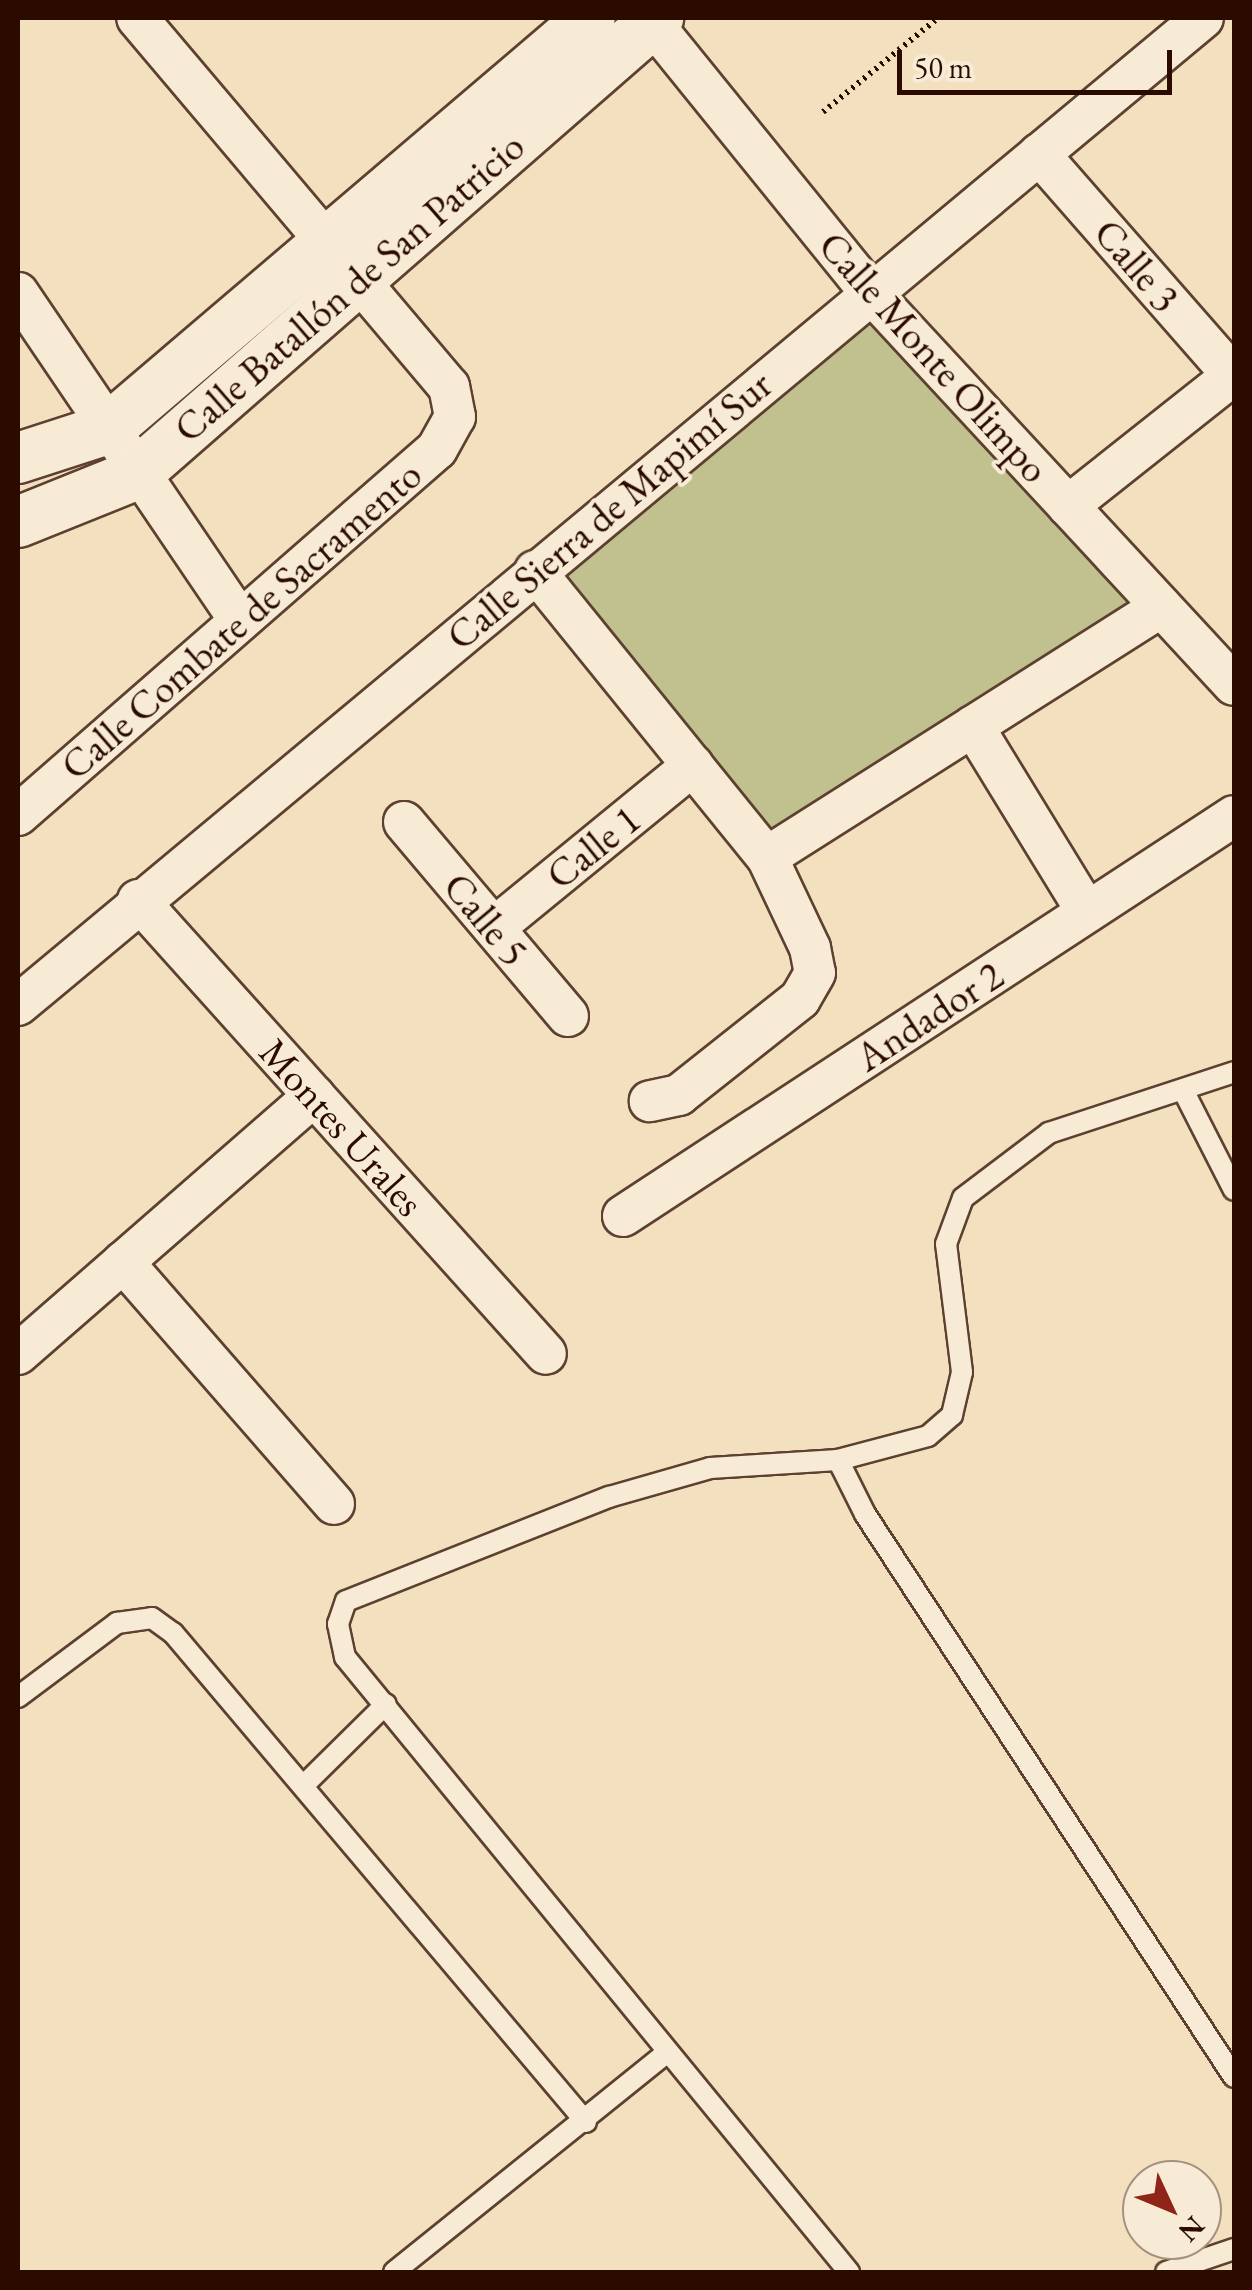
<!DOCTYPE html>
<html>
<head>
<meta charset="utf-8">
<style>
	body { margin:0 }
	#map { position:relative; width:1252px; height:2290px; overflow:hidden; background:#f2e0be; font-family:"EB Garamond",serif }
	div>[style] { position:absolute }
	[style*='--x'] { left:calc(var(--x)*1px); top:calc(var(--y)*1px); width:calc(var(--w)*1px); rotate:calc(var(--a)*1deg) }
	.green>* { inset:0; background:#c0c18e }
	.path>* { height:6px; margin-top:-3px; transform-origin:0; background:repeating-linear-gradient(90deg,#2b0b00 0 2.5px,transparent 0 7.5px) }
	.roads { filter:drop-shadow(2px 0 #5d4030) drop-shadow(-2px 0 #5d4030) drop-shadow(0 2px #5d4030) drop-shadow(0 -2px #5d4030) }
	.service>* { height:20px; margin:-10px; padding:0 10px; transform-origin:10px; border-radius:10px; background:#f7ebd5 }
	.minor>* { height:40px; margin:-20px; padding:0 20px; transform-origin:20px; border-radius:20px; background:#f7ebd5 }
	.tertiary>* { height:50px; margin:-25px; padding:0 25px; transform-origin:25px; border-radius:25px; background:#f7ebd5 }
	span { translate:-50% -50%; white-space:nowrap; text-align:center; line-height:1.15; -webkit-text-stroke:8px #f7ebd5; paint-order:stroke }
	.street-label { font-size:40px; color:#2b0b00 }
	.frame { position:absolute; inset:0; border:20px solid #2b0b00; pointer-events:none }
	.north { position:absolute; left:1122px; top:2160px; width:100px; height:100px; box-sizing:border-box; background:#f7ebd5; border:2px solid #a59180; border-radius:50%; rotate:134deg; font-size:28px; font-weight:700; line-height:40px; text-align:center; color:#2b0b00 }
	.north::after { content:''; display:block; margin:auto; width:35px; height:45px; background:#8f2418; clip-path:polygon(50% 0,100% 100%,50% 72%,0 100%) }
	.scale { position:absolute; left:897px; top:50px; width:275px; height:45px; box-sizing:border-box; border:5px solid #2b0b00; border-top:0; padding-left:12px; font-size:30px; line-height:35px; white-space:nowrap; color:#2b0b00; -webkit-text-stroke:8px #f7ebd5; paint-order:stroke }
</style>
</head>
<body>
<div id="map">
	<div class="green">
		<i style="clip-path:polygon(871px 293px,1161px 607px,767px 857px,535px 571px)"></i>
	</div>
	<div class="path">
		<i style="--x:823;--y:112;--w:149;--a:-39.3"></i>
	</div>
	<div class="roads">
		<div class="service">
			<i style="--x:1183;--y:1090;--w:112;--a:63"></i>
			<i style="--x:838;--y:1460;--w:60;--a:63.4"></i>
			<i style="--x:865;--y:1514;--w:673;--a:56.76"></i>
			<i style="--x:18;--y:1697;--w:124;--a:-36.8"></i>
			<i style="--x:117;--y:1623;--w:35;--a:-8"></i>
			<i style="--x:152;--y:1618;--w:26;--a:36"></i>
			<i style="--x:173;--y:1633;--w:640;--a:49.82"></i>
			<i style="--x:304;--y:1785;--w:115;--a:-44.6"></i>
			<i style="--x:394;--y:2272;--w:351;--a:-38.8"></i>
			<i style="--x:849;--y:2272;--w:795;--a:-129.34"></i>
			<i style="--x:345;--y:1657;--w:34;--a:-102"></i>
			<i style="--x:338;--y:1624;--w:24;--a:-71"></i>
			<i style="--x:346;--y:1601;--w:283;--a:-21.6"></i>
			<i style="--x:609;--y:1497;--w:105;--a:-16"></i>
			<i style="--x:710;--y:1468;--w:128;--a:-3.6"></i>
			<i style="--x:838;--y:1460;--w:93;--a:-14.9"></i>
			<i style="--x:928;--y:1436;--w:32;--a:-41"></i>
			<i style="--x:952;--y:1415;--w:44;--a:-76.9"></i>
			<i style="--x:962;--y:1372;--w:129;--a:-97.1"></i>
			<i style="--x:946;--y:1244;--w:49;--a:-69.7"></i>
			<i style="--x:963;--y:1198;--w:108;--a:-37.1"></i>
			<i style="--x:1049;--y:1133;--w:195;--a:-18.2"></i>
			<i style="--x:1166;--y:2272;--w:72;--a:-18.7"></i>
		</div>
		<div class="minor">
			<i style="--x:648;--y:18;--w:354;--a:51"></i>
			<i style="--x:871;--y:293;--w:534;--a:47.2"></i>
			<i style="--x:1039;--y:154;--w:296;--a:48.8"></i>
			<i style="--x:18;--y:293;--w:395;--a:55.9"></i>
			<i style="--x:1068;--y:506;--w:211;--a:-38.4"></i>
			<i style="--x:535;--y:571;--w:368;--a:51"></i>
			<i style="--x:767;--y:857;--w:101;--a:64.7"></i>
			<i style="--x:810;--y:948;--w:25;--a:79"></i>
			<i style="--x:815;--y:973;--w:30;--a:120"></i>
			<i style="--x:800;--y:999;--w:154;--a:141.6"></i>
			<i style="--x:679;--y:1095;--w:30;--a:168"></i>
			<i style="--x:973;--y:726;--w:218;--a:58.5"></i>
			<i style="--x:18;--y:815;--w:556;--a:-41.14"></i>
			<i style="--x:437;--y:449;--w:37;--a:-61"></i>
			<i style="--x:455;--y:417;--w:31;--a:-101"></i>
			<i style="--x:449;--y:387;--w:483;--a:-130.2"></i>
			<i style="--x:404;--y:822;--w:254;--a:49.8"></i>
			<i style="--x:767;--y:857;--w:467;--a:-32.4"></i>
			<i style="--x:138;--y:900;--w:610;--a:48.05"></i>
			<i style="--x:494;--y:928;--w:257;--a:-39.3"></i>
			<i style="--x:18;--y:1005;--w:1542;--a:-39.79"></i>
			<i style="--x:623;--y:1216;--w:730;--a:-33.21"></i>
			<i style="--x:123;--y:1262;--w:321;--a:48.9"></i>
			<i style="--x:18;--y:1354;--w:393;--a:-41.1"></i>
		</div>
		<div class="tertiary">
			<i style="--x:18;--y:458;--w:95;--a:-17.9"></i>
			<i style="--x:108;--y:429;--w:633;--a:-40.45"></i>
			<i style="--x:18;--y:522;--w:126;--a:-21.9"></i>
			<i style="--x:135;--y:475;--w:695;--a:-41.15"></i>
		</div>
	</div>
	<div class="street-label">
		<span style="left:1137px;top:265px;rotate:49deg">Calle 3</span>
		<span style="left:349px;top:287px;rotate:-41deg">Calle Batallón de San Patricio</span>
		<span style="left:934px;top:357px;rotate:48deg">Calle Monte Olimpo</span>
		<span style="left:609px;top:510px;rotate:-40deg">Calle Sierra de Mapimí Sur</span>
		<span style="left:241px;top:620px;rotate:-41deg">Calle Combate de Sacramento</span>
		<span style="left:593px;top:847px;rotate:-39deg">Calle 1</span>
		<span style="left:486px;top:919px;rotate:50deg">Calle 5</span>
		<span style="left:929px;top:1016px;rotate:-33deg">Andador 2</span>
		<span style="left:342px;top:1127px;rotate:48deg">Montes Urales</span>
	</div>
	<div class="frame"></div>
	<div class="north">N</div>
	<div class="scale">50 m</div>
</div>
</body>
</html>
